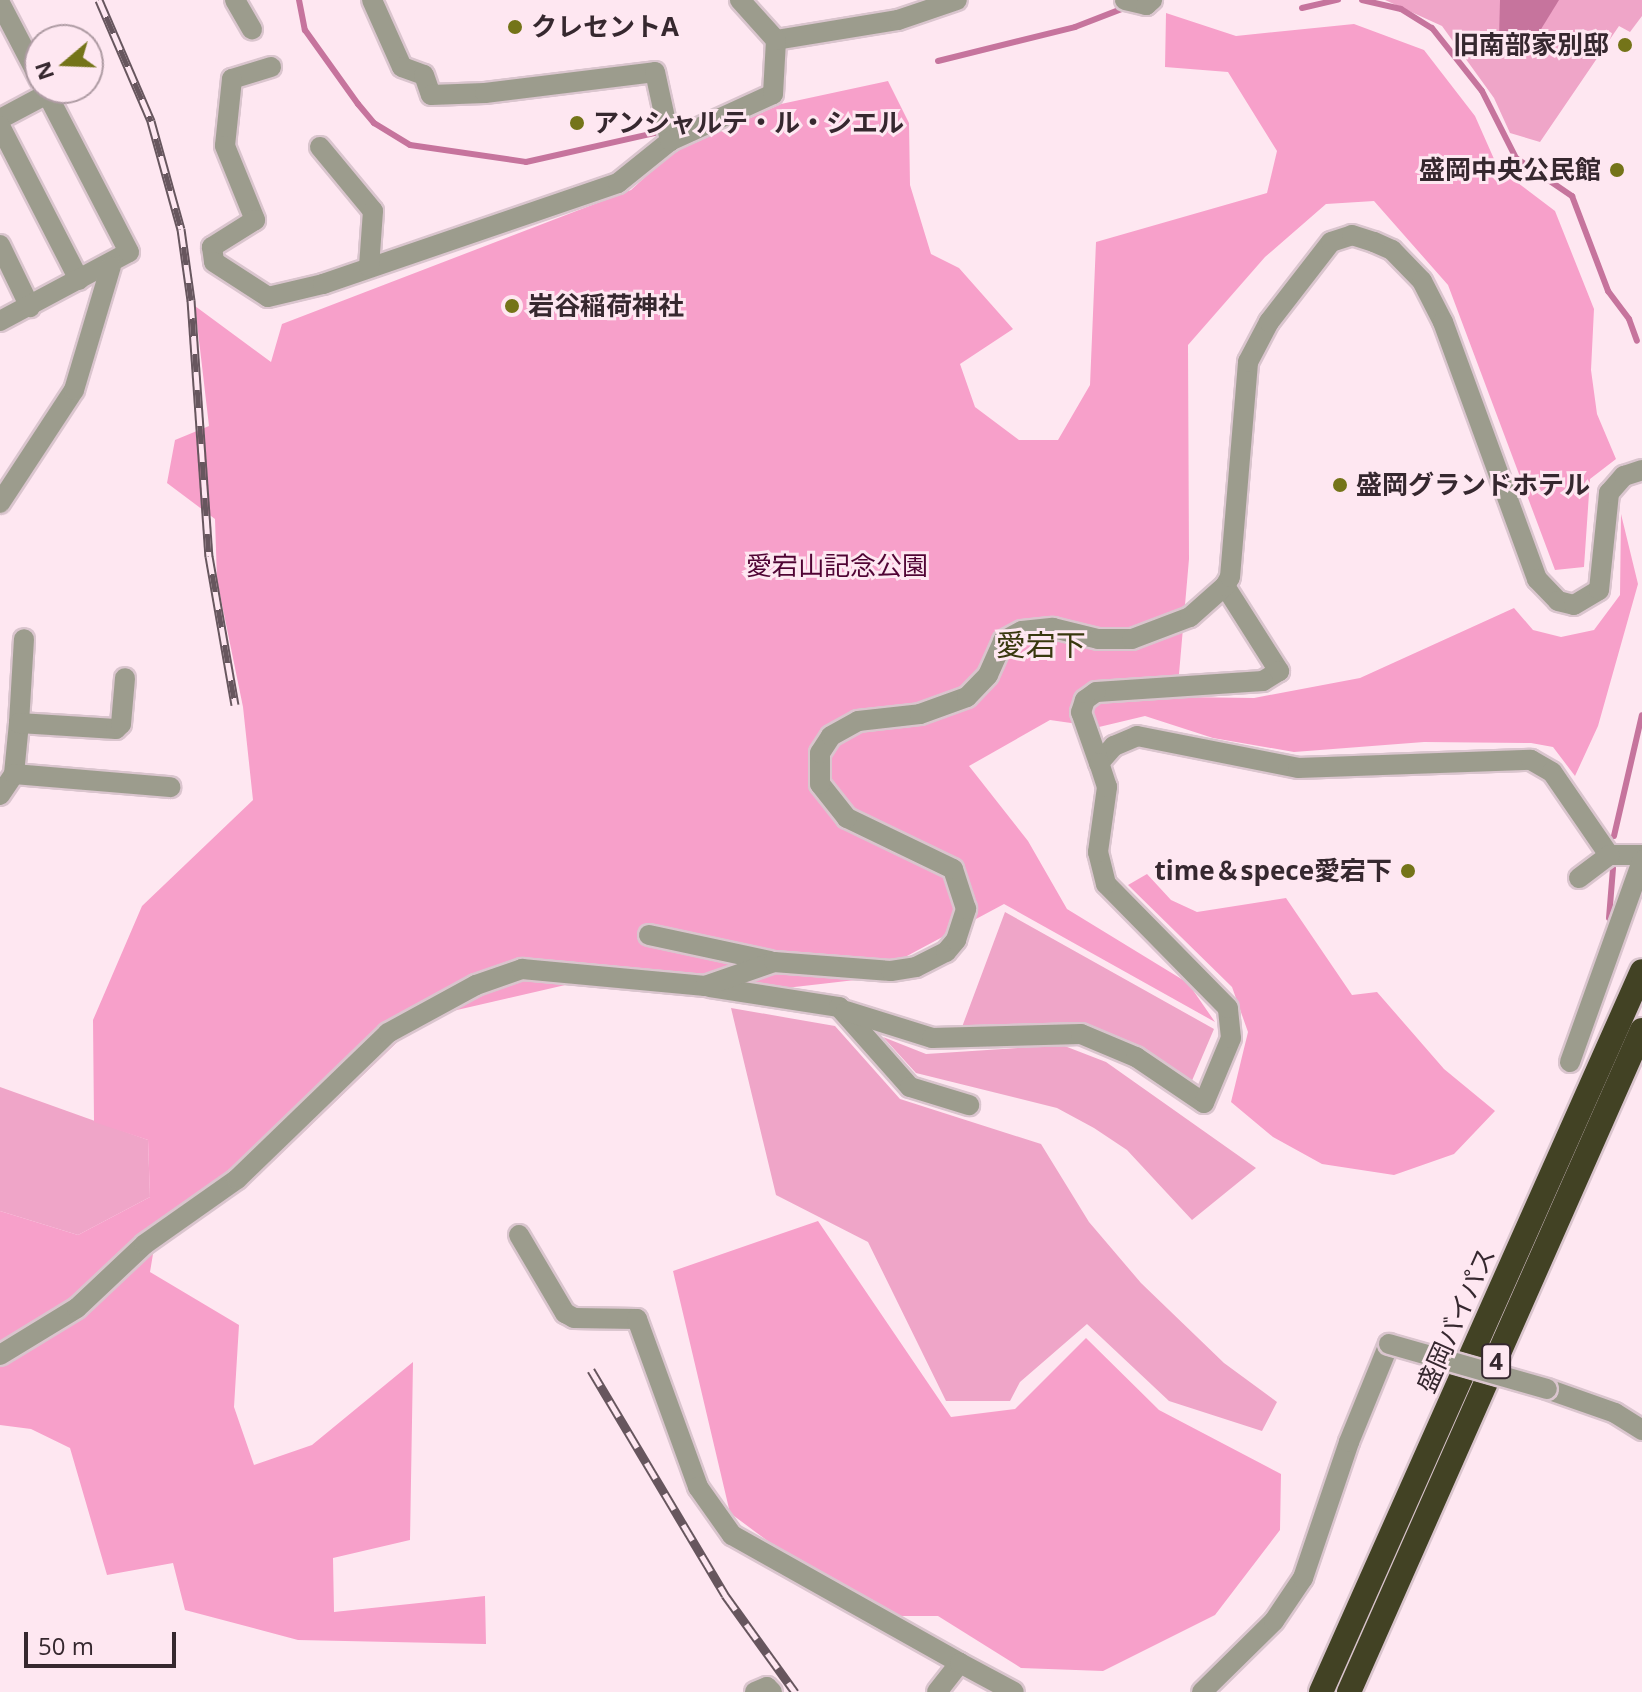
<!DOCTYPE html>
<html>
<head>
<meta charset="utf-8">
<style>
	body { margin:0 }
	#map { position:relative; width:1642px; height:1692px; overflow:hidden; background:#fee7f1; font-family:"Open Sans","Noto Sans JP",sans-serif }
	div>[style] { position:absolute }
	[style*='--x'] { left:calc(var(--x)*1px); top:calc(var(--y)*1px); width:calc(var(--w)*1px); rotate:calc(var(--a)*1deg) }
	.green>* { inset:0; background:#efa5c8 }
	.forest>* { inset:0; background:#f7a0ca }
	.water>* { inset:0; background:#c6749d }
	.stream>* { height:6px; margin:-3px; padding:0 3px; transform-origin:3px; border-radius:3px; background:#c6749d }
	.roads { filter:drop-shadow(2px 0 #dac5ce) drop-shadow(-2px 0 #dac5ce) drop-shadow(0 2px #dac5ce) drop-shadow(0 -2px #dac5ce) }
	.minor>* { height:20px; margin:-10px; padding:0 10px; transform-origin:10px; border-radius:10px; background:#9c9c8d }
	.highway>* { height:24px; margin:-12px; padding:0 12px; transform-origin:12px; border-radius:12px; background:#424224 }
	.rail>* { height:9px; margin-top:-4.5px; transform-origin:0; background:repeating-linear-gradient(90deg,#fee7f1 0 18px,#67565e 0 36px); box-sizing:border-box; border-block:2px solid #67565e }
	.bridges { filter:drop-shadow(2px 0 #dac5ce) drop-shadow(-2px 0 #dac5ce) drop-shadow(0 2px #dac5ce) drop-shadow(0 -2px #dac5ce) }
	.minor-bridge>* { height:20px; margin:-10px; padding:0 10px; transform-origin:10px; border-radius:10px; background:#9c9c8d }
	.dots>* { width:22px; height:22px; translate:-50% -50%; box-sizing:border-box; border:4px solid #fee7f1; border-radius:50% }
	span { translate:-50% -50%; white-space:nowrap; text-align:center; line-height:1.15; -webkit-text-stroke:6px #fee7f1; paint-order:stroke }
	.shield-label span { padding:2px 6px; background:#fee7f1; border:2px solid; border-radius:6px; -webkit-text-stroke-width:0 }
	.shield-label { font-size:24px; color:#36282f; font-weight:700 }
	.poi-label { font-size:26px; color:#36282f; font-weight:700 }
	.left { translate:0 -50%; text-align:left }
	.right { translate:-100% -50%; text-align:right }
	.park-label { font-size:26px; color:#500434 }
	.street-label { font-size:26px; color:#36282f }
	.quarter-label { font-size:30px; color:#38380e }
	.north { position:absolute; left:24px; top:24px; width:80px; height:80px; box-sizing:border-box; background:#fee7f1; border:2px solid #ae9ba3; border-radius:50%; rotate:251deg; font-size:22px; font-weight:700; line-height:32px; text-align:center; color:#36282f }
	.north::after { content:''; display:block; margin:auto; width:28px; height:36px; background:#747419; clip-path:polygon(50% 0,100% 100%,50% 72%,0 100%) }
	.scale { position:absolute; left:24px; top:1632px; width:152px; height:36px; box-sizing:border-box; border:4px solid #36282f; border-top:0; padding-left:10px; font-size:24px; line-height:28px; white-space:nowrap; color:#36282f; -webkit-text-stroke:6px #fee7f1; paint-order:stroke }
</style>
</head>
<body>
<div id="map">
	<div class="green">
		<i style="clip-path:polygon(1385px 0,1642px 0,1642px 16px,1630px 32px,1619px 26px,1540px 142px,1510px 133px,1494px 98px,1442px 26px)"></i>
		<i style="clip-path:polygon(1005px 912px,1214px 1029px,1191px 1083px,1130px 1043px,1082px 1025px,962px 1027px)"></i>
		<i style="clip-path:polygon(731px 1008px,835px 1026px,900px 1099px,1041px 1144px,1089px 1222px,1141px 1283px,1224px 1363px,1277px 1402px,1262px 1431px,1169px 1401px,1087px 1324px,1020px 1382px,1010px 1401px,946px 1401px,868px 1242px,776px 1195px)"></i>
		<i style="clip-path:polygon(883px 1037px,926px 1054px,1062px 1045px,1106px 1062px,1256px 1168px,1192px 1220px,1127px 1150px,1094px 1128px,1057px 1108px,916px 1073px)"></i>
		<i style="clip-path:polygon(0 1087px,148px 1140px,150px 1197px,78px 1235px,0 1211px)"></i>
	</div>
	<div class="forest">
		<i style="clip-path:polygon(1166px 13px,1236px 36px,1354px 24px,1424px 50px,1475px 116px,1498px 168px,1555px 211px,1594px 309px,1591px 370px,1597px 414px,1616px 459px,1590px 479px,1584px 567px,1555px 570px,1448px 285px,1374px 201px,1326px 204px,1265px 257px,1188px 345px,1189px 559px,1177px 697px,1254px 698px,1360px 678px,1514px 608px,1533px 630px,1561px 637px,1594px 630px,1620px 595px,1621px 514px,1638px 584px,1598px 726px,1575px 776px,1553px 747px,1531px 743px,1424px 742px,1294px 752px,1213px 738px,1145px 716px,1099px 727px,1050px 720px,969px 766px,1028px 841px,1067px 909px,1188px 983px,1215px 1022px,1004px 904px,864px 979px,724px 995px,574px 983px,444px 1013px,414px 1026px,260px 1174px,154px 1248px,150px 1272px,239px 1325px,234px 1407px,254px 1465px,312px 1445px,413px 1362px,410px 1540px,333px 1558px,334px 1612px,485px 1596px,486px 1644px,298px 1640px,185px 1610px,173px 1563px,107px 1575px,70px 1448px,31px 1429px,0 1425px,0 1211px,78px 1235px,150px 1197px,148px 1140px,94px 1122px,93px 1020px,142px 906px,253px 800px,243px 707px,217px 580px,215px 519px,167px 483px,175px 440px,209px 426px,195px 306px,271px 362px,282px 324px,631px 190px,670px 154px,781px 104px,888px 81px,909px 123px,910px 185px,931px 254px,959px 268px,1013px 329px,960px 364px,975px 407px,1019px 440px,1058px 440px,1090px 385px,1096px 242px,1267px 193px,1277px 151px,1228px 72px,1165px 67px)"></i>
		<i style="clip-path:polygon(1147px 874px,1171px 900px,1197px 912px,1286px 898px,1352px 995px,1377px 992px,1444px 1069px,1495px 1111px,1454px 1154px,1394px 1175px,1322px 1164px,1273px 1137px,1231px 1102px,1248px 1032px,1232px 987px,1128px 885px)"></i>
		<i style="clip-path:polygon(818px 1221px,951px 1417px,1015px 1409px,1086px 1338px,1159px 1410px,1281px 1474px,1280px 1530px,1215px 1615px,1103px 1671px,1021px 1668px,938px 1616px,890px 1616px,788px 1556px,730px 1513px,673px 1271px)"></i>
	</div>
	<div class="water">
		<i style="clip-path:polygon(1500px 0,1559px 0,1530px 47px,1511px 52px,1499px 38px)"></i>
	</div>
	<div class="stream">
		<i style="--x:299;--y:0;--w:31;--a:79"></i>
		<i style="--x:305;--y:30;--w:91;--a:54.4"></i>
		<i style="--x:358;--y:104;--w:25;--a:50"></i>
		<i style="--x:374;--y:123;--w:42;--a:31.4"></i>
		<i style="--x:410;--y:145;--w:117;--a:8.3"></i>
		<i style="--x:526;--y:162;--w:136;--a:-12.7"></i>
		<i style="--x:1362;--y:0;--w:40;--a:13"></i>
		<i style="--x:1401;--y:9;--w:36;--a:32"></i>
		<i style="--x:1432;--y:28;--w:80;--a:51.6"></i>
		<i style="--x:1482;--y:91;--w:75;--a:63.1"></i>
		<i style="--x:1516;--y:158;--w:68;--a:34.2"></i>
		<i style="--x:1572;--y:196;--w:102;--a:69.2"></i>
		<i style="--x:1608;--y:291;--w:35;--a:53"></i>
		<i style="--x:1629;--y:319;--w:23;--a:70"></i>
		<i style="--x:1302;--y:8;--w:37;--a:-13"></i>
		<i style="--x:938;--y:61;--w:141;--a:-13.9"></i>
		<i style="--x:1075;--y:27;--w:53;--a:-21.2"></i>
		<i style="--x:1614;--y:836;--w:124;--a:-77"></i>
		<i style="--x:1609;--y:918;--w:50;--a:-85.4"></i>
	</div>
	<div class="roads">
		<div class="minor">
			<i style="--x:235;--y:0;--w:34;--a:60"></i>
			<i style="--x:372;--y:0;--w:73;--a:65.9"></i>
			<i style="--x:402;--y:67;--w:23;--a:20"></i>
			<i style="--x:424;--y:75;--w:21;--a:71"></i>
			<i style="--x:431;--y:95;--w:54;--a:-2.1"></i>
			<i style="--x:485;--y:93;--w:171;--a:-7"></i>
			<i style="--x:655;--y:72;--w:71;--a:77.7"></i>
			<i style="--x:1125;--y:0;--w:22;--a:13"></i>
			<i style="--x:1146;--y:5;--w:8;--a:-40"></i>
			<i style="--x:0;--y:3;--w:87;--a:62.5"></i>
			<i style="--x:776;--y:40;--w:124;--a:-9.3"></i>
			<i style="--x:898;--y:20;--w:62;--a:-18.7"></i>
			<i style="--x:271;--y:67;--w:41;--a:162.9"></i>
			<i style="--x:232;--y:79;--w:67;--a:96"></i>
			<i style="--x:225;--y:146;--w:80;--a:67.9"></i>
			<i style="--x:255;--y:220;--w:51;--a:147.9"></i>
			<i style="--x:212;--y:247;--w:15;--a:82"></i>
			<i style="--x:214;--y:262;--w:64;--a:32.9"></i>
			<i style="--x:268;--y:297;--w:57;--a:-13.3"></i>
			<i style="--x:323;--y:284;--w:312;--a:-18.9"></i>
			<i style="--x:618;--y:183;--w:67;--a:-38.9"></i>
			<i style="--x:670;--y:141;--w:113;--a:-24.5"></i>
			<i style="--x:773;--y:94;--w:54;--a:-86.8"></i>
			<i style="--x:776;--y:40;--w:54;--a:-132"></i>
			<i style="--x:0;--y:119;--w:53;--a:-28"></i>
			<i style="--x:0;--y:126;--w:173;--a:62.8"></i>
			<i style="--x:320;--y:147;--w:83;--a:50.4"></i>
			<i style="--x:373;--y:211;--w:56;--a:94.1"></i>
			<i style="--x:0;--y:245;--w:69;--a:64.2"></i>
			<i style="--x:0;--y:321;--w:146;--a:-28.1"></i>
			<i style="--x:129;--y:252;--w:185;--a:-117.4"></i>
			<i style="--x:0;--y:503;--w:135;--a:-56.8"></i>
			<i style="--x:74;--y:390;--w:129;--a:-73.4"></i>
			<i style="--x:1225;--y:586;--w:101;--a:57.6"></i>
			<i style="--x:1279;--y:671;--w:19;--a:148"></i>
			<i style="--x:1263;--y:681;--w:167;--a:176.2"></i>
			<i style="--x:1096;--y:692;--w:14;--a:144"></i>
			<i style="--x:1085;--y:700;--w:13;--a:108"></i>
			<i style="--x:1081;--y:712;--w:54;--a:70.6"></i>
			<i style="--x:1099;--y:763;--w:23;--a:-49"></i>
			<i style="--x:1114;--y:746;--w:25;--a:-23"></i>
			<i style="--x:1137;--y:736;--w:164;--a:11.2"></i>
			<i style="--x:1298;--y:768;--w:233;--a:-2"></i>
			<i style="--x:1531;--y:760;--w:24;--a:30"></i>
			<i style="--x:1552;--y:772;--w:101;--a:55.5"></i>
			<i style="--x:1609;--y:855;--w:33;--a:0"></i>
			<i style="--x:19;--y:723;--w:84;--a:-86.6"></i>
			<i style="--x:14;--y:774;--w:51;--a:-84.4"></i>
			<i style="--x:19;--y:723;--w:97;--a:3.5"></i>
			<i style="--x:116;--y:729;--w:7;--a:-45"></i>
			<i style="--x:121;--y:724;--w:46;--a:-85"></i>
			<i style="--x:0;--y:795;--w:25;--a:-56"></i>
			<i style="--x:14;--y:774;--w:157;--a:4.8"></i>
			<i style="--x:1579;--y:878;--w:38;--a:-37"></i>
			<i style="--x:649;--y:935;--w:124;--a:12.1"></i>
			<i style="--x:710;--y:987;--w:131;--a:8.8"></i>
			<i style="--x:839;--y:1007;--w:107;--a:48.4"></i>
			<i style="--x:910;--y:1087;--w:62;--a:17"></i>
			<i style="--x:846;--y:1011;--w:90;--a:17.4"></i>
			<i style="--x:932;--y:1038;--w:149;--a:-1.5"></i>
			<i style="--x:1081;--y:1034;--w:60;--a:22.7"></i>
			<i style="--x:1136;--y:1057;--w:82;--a:34.1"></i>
			<i style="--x:1204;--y:1103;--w:70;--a:-67.4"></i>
			<i style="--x:1231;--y:1038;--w:30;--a:-96"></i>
			<i style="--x:1228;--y:1008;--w:174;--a:-134.5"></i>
			<i style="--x:1106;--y:884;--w:33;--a:-104"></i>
			<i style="--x:1098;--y:852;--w:66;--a:-82.1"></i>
			<i style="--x:1107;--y:787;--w:25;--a:-108"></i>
			<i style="--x:1570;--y:1062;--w:214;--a:-70.3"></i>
			<i style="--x:519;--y:1235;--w:91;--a:59.5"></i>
			<i style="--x:565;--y:1313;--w:10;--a:29"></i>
			<i style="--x:574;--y:1318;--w:63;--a:0.9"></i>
			<i style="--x:637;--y:1319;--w:179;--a:70"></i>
			<i style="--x:698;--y:1487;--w:59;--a:54.7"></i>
			<i style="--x:732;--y:1535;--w:261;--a:29.3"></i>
			<i style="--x:0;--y:1355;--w:90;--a:-31.4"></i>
			<i style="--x:77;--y:1308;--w:93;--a:-43.3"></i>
			<i style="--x:145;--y:1244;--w:113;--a:-35.2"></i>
			<i style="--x:237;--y:1179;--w:210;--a:-44"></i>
			<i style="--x:388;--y:1033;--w:100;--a:-28.6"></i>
			<i style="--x:476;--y:985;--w:49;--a:-19.2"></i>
			<i style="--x:522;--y:969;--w:184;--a:5.3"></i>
			<i style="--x:705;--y:986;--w:73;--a:-19.2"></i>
			<i style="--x:774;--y:962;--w:117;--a:4.4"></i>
			<i style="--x:891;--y:971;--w:25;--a:-9"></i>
			<i style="--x:916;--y:967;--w:34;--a:-27"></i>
			<i style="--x:946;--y:952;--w:16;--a:-50"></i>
			<i style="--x:956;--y:940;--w:33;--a:-72"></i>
			<i style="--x:966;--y:909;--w:42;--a:-108"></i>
			<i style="--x:953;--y:869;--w:118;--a:-154.3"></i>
			<i style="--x:847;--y:818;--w:43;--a:-128.5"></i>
			<i style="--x:820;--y:784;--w:31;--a:-90"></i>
			<i style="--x:820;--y:753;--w:20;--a:-57"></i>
			<i style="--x:831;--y:736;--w:31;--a:-29"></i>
			<i style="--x:858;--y:721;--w:62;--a:-6.4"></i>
			<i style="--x:920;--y:714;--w:50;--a:-19.9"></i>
			<i style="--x:967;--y:697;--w:30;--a:-46"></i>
			<i style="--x:988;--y:675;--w:37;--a:-66"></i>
			<i style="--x:1003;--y:641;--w:21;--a:-28"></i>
			<i style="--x:1022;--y:631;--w:31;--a:-6"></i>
			<i style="--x:1053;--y:628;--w:46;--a:13.7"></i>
			<i style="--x:1098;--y:639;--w:34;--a:0"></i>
			<i style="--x:1132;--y:639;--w:62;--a:-20.8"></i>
			<i style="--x:1190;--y:617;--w:47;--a:-41.5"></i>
			<i style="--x:1225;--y:586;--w:10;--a:-61"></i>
			<i style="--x:1230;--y:577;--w:216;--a:-85.2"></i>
			<i style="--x:1248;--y:362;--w:45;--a:-62.3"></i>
			<i style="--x:1269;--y:322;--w:101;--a:-52.2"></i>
			<i style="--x:1331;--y:242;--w:22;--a:-18"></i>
			<i style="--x:1352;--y:235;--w:23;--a:18"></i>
			<i style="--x:1374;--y:242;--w:20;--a:24"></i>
			<i style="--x:1392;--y:250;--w:43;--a:45.9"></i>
			<i style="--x:1422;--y:281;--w:46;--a:62.9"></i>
			<i style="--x:1443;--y:322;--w:274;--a:69.9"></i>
			<i style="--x:1537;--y:579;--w:30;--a:46"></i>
			<i style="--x:1558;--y:601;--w:16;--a:14"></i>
			<i style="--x:1574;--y:605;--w:29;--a:-31"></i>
			<i style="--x:1599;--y:590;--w:98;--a:-84.1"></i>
			<i style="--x:1609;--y:493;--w:23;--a:-49"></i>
			<i style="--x:1624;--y:476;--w:19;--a:-18"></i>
			<i style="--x:1547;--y:1389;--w:72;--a:19.4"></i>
			<i style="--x:1615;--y:1413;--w:32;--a:32"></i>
			<i style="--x:755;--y:1692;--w:13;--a:-23"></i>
			<i style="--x:767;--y:1687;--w:7;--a:45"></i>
			<i style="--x:937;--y:1692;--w:37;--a:-52"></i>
			<i style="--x:960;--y:1663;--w:61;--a:28.2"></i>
			<i style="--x:1202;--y:1692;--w:101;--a:-44.6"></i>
			<i style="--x:1274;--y:1621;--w:52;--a:-56"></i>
			<i style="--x:1303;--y:1578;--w:144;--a:-71.3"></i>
			<i style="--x:1349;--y:1442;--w:106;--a:-67.8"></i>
		</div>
		<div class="highway">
			<i style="--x:1321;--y:1692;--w:789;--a:-66"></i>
			<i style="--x:1349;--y:1692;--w:724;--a:-66.13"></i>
		</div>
	</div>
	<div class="rail">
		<i style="--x:99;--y:0;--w:132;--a:66.7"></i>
		<i style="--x:151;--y:121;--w:112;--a:74.5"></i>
		<i style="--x:181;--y:229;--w:72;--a:82"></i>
		<i style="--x:191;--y:300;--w:257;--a:86"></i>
		<i style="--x:209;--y:556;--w:151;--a:80.1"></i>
		<i style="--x:591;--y:1370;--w:262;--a:59.2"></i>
		<i style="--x:725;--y:1595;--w:120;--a:54.2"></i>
	</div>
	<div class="bridges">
		<div class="minor-bridge">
			<i style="--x:1389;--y:1344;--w:164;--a:15.9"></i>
		</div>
	</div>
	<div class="dots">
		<i style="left:515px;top:27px;background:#747419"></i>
		<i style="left:1625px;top:45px;background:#747419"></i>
		<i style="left:577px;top:123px;background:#747419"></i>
		<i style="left:1617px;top:170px;background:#747419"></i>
		<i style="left:512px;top:306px;background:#747419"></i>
		<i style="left:1340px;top:485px;background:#747419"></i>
		<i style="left:1408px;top:871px;background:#747419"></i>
	</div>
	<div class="shield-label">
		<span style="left:1496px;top:1361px">4</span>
	</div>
	<div class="poi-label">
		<span class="left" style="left:531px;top:27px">クレセントA</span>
		<span class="right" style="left:1609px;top:45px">旧南部家別邸</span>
		<span class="left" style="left:593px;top:123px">アンシャルテ・ル・シエル</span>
		<span class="right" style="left:1601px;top:170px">盛岡中央公民館</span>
		<span class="left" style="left:528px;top:306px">岩谷稲荷神社</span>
		<span class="left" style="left:1356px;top:485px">盛岡グランドホテル</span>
		<span class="right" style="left:1392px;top:871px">time＆spece愛宕下</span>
	</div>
	<div class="park-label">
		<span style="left:837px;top:566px">愛宕山記念公園</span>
	</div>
	<div class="street-label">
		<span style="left:1456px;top:1320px;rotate:-66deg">盛岡バイパス</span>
	</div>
	<div class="quarter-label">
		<span style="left:1041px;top:645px">愛宕下</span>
	</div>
	<div class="north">N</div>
	<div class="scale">50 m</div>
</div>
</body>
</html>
